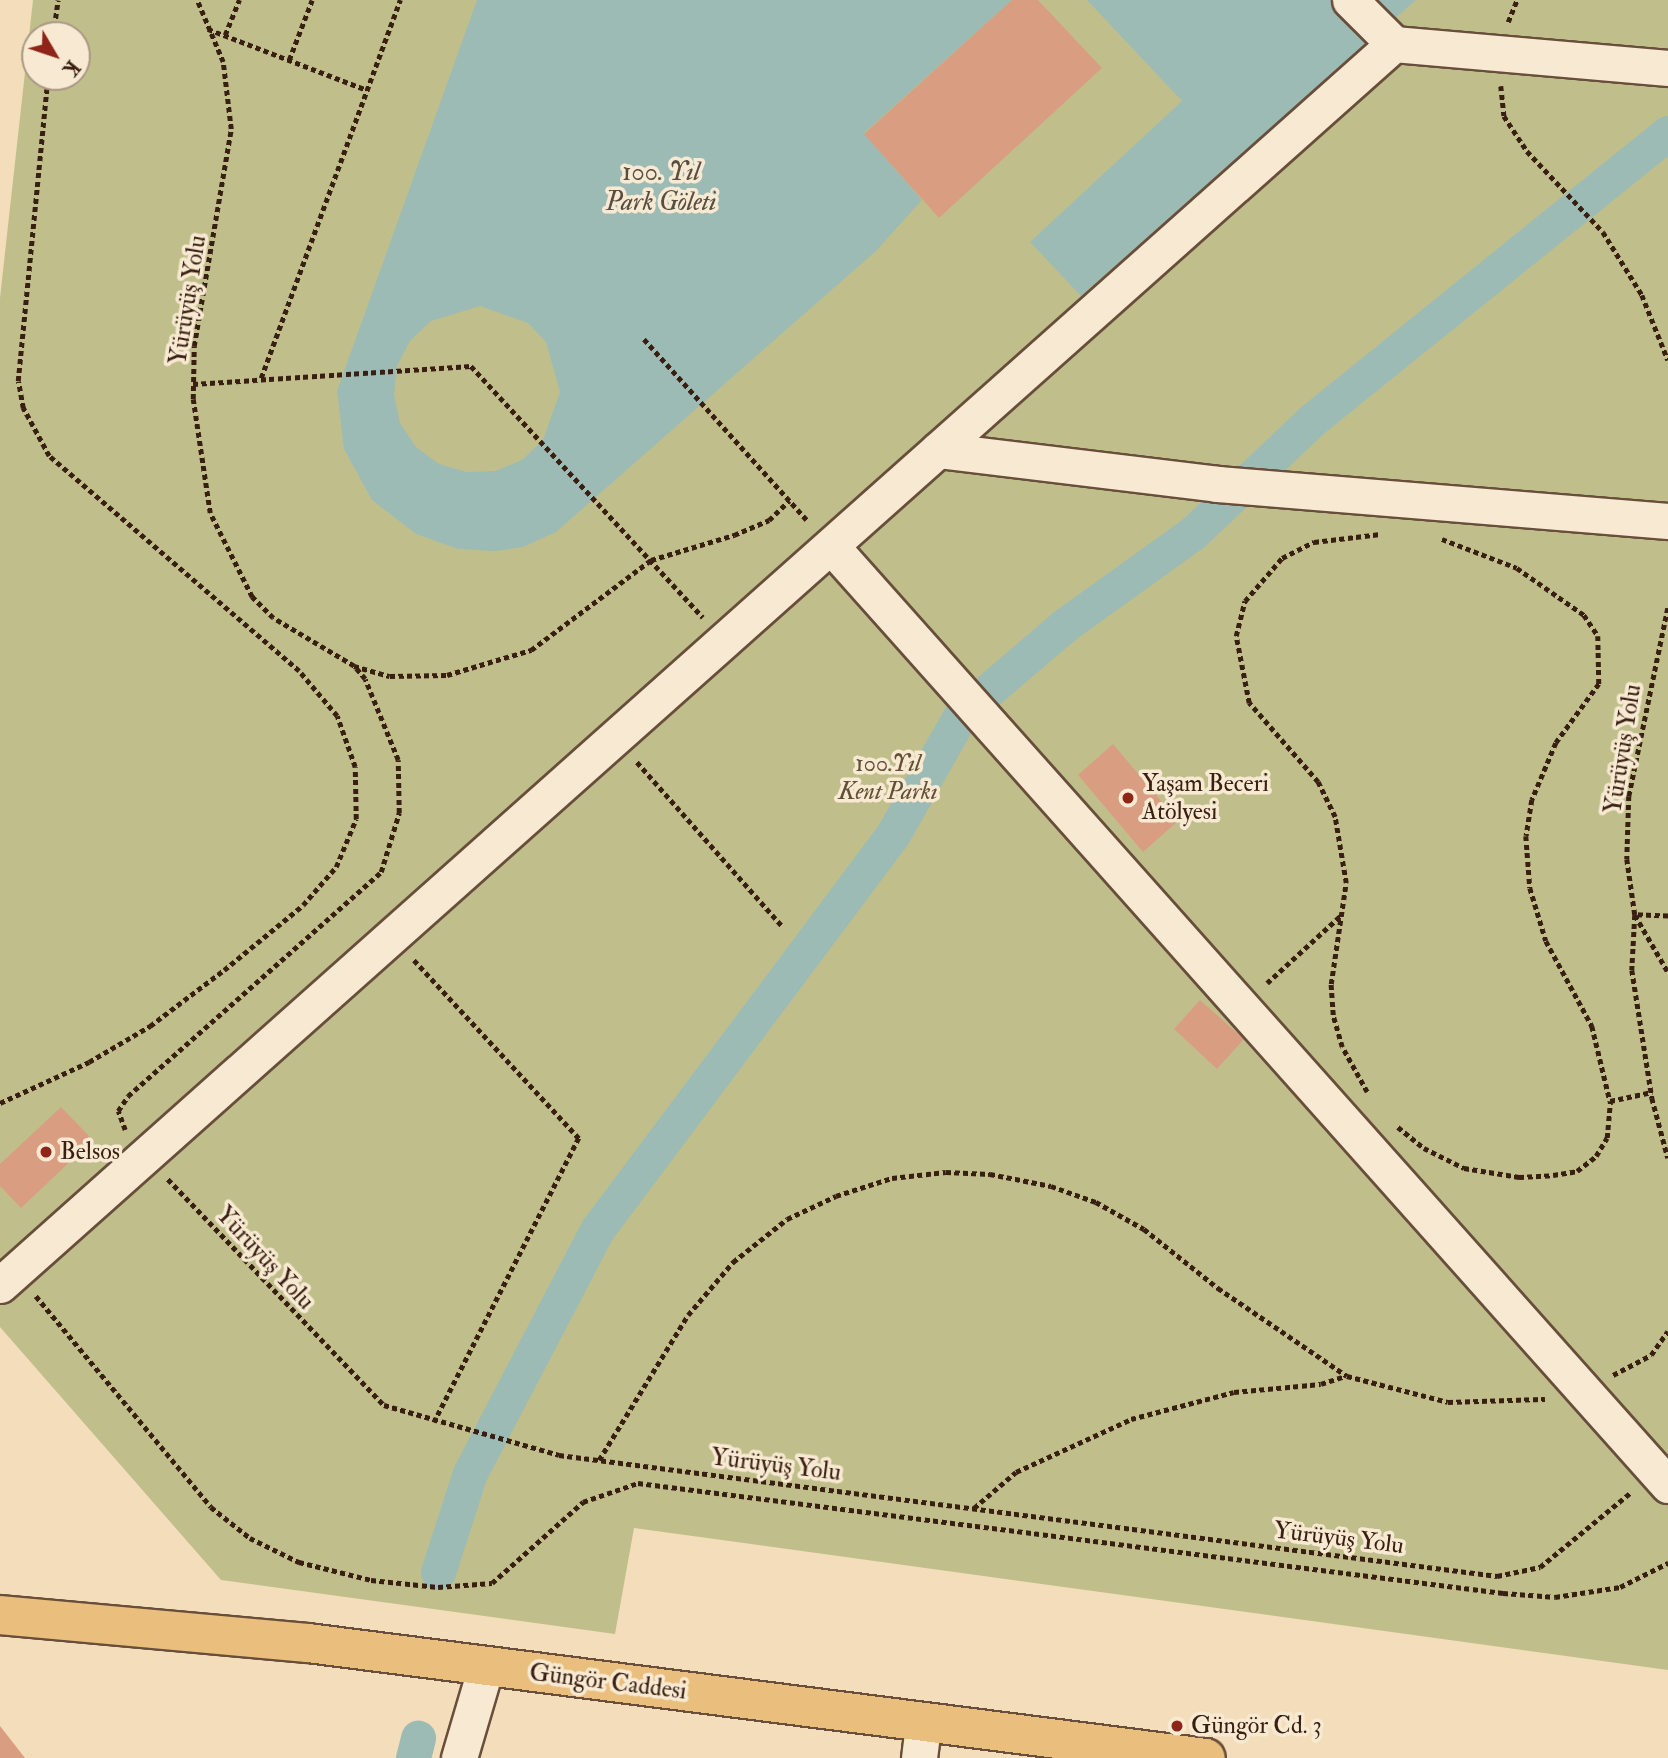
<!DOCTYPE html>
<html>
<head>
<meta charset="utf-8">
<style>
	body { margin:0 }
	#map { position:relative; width:1668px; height:1758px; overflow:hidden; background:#f3ddba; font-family:"IM FELL Double Pica",serif }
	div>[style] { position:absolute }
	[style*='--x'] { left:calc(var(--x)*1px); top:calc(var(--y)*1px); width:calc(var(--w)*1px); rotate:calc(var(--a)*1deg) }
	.green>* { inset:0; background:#c0bf8c }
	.water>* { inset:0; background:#9cbbb5 }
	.canal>* { height:35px; margin:-17.5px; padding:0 17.5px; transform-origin:17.5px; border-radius:17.5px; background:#9cbbb5 }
	.building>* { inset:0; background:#d99e82 }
	.path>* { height:4.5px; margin-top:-2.25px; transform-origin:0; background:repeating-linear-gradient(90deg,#391f11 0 5px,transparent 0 8.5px) }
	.roads { filter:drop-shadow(2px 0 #684e3b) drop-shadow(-2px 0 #684e3b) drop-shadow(0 2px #684e3b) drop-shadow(0 -2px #684e3b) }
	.minor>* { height:35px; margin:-17.5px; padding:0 17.5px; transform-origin:17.5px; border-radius:17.5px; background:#f7e9d2 }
	.major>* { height:38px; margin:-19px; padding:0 19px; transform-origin:19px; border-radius:19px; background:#eabe7d }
	.dots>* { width:19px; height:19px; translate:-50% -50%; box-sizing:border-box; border:4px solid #f7e9d2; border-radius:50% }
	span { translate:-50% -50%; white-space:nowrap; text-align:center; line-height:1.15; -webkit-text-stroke:7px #f7e9d2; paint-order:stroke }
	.street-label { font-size:24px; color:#391f11 }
	.park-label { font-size:24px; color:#624f36; font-style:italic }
	.poi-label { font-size:24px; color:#391f11 }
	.left { translate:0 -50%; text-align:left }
	.water-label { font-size:26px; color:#574e42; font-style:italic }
	.north { position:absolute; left:21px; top:21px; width:70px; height:70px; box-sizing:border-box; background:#f7e9d2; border:2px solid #ab9885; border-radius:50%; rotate:129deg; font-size:19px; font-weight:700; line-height:28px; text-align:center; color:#391f11 }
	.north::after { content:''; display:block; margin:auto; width:24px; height:32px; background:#8f2418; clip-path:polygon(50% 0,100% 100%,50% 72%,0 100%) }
</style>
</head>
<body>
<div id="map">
	<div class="green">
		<i style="clip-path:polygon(evenodd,33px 0,1668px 0,1668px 1670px,634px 1528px,615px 1634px,221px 1580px,0 1327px,0 298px,33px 0,35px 35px,77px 35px,77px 77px,35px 77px,35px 35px)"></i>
	</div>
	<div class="water">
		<i style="clip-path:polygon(evenodd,477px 0,1012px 0,864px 133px,922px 200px,876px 251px,556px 532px,523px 547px,496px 551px,458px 549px,416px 534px,372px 500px,344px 449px,337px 391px,477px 0,480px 306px,528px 323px,546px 342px,560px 392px,543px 440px,522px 460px,495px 471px,467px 472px,439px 464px,416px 447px,400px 423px,394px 395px,397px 366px,410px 341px,431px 321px,480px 306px)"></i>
		<i style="clip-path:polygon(1087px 0,1416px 0,1081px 296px,1030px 242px,1182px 101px)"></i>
	</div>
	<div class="canal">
		<i style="--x:438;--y:1572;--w:104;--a:-72.1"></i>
		<i style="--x:470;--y:1473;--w:274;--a:-62.4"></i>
		<i style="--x:597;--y:1230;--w:492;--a:-53.2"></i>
		<i style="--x:892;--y:836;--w:142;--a:-60.4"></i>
		<i style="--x:962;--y:713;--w:135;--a:-40.5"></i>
		<i style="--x:1065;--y:625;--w:158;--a:-35.7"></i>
		<i style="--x:1193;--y:533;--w:164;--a:-43.5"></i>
		<i style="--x:1312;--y:420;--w:457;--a:-38.9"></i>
		<i style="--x:413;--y:1758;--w:21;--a:-76"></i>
	</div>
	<div class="building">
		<i style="clip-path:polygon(1012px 0,1038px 0,1102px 68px,939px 218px,864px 134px)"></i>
		<i style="clip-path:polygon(1113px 744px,1178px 821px,1143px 852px,1078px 775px)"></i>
		<i style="clip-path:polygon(1200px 1000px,1244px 1039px,1217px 1069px,1174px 1029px)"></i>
		<i style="clip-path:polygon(61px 1107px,93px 1140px,21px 1208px,0 1186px,0 1164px)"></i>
		<i style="clip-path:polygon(0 1726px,25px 1758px,0 1758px)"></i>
	</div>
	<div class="path">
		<i style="--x:1508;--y:22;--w:24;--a:-68"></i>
		<i style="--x:208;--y:29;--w:170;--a:21"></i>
		<i style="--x:53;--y:35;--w:35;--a:-82"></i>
		<i style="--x:225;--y:35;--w:38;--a:-68"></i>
		<i style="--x:289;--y:60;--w:64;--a:-69"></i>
		<i style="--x:1501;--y:86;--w:30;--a:84"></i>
		<i style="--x:1504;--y:116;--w:42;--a:56.7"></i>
		<i style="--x:1527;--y:151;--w:111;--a:46.8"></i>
		<i style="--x:1603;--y:232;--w:74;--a:58.2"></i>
		<i style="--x:1642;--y:295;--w:70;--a:68.2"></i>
		<i style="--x:644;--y:339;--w:246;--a:48"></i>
		<i style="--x:261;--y:378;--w:403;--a:-69.8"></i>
		<i style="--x:193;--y:384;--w:279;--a:-3.7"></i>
		<i style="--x:471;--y:366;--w:342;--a:47.3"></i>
		<i style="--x:1442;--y:539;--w:80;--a:21.1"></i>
		<i style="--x:1517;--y:568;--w:82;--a:35"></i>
		<i style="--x:1584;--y:615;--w:25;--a:56"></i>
		<i style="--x:1598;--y:636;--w:48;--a:88.8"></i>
		<i style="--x:1599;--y:684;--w:73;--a:126.1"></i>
		<i style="--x:1556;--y:743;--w:62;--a:112.8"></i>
		<i style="--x:1532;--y:800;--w:36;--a:99"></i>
		<i style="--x:1526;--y:836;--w:52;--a:85.6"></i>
		<i style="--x:1530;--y:888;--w:55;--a:73.2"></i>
		<i style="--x:1546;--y:941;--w:97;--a:61.6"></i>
		<i style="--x:1592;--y:1026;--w:77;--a:76.5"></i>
		<i style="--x:1668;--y:608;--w:192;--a:101.7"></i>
		<i style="--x:1629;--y:796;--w:63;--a:91.8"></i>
		<i style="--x:1627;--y:859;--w:57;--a:81.9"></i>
		<i style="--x:1635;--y:915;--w:66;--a:59.9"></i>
		<i style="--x:354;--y:666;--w:37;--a:16"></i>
		<i style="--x:390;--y:676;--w:57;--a:-1"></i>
		<i style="--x:447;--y:675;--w:88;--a:-16.6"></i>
		<i style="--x:531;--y:650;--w:150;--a:-36.9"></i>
		<i style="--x:651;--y:560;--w:87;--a:-16.8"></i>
		<i style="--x:734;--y:535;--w:38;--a:-23"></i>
		<i style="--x:769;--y:520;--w:28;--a:-44"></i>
		<i style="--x:637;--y:762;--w:219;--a:48.5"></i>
		<i style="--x:1668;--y:916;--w:33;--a:-178"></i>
		<i style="--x:1635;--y:915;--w:55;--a:93.1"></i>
		<i style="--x:1632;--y:970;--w:130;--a:81.1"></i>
		<i style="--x:1652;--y:1098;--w:62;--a:75.1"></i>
		<i style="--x:414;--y:960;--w:243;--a:47.2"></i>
		<i style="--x:579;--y:1138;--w:319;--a:117"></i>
		<i style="--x:1267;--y:983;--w:99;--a:-42.5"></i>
		<i style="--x:1367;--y:1092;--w:51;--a:-119.1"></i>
		<i style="--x:1342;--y:1047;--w:33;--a:-106"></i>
		<i style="--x:1333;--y:1015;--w:31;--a:-94"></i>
		<i style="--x:1331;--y:984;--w:102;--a:-81.6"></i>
		<i style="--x:1346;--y:883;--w:67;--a:-99.5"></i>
		<i style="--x:1335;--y:817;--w:39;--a:-116"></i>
		<i style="--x:1318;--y:782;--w:105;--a:-131.1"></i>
		<i style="--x:1249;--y:703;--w:68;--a:-101"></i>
		<i style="--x:1236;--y:636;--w:36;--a:-76"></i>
		<i style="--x:1245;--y:601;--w:57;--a:-49.3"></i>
		<i style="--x:1282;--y:558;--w:36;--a:-27"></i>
		<i style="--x:1314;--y:542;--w:67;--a:-6.8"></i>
		<i style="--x:0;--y:1103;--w:98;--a:-24.7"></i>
		<i style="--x:89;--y:1062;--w:71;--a:-30.5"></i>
		<i style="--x:150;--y:1026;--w:93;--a:-37.1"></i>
		<i style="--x:224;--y:970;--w:102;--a:-39.4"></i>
		<i style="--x:303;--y:905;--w:50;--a:-49"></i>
		<i style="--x:336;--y:867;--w:52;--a:-67.4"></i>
		<i style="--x:356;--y:819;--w:52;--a:-91.1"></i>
		<i style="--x:355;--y:767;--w:54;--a:-109.4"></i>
		<i style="--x:337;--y:716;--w:59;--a:-130.2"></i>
		<i style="--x:299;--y:671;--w:330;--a:-139.3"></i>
		<i style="--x:49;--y:456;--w:55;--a:-118.4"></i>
		<i style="--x:23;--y:408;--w:27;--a:-100"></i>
		<i style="--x:18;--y:381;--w:305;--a:-84.4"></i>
		<i style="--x:1398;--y:1127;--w:33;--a:39"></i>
		<i style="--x:1424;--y:1148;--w:45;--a:26.6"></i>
		<i style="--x:1464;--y:1168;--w:56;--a:9.3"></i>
		<i style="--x:1519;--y:1177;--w:34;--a:-3"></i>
		<i style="--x:1553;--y:1175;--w:24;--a:-9"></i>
		<i style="--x:1577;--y:1171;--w:24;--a:-38"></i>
		<i style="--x:1596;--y:1156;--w:21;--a:-59"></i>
		<i style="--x:1607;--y:1138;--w:37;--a:-85"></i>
		<i style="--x:1610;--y:1101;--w:43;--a:-12.1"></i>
		<i style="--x:125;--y:1130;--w:20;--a:-110"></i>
		<i style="--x:118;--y:1111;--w:18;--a:-56"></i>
		<i style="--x:128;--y:1096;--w:338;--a:-41.5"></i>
		<i style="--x:381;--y:872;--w:62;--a:-73"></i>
		<i style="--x:399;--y:813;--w:53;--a:-91.1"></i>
		<i style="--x:398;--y:760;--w:87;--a:-112.2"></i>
		<i style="--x:365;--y:679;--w:17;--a:-130"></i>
		<i style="--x:354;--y:666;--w:94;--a:-149.3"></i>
		<i style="--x:273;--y:618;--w:30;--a:-135"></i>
		<i style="--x:252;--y:597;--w:94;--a:-116.6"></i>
		<i style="--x:210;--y:513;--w:115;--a:-98.5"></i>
		<i style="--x:193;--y:399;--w:53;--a:-88.9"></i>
		<i style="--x:194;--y:346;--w:220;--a:-80.3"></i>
		<i style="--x:231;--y:129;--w:67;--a:-96.8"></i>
		<i style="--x:223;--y:62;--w:67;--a:-112.8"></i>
		<i style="--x:168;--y:1179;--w:313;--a:46.3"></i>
		<i style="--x:384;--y:1405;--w:182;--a:15.9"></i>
		<i style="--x:559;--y:1455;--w:946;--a:7.35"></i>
		<i style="--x:1497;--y:1576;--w:44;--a:-11.8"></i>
		<i style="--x:1540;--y:1567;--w:117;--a:-39.4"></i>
		<i style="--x:36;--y:1296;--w:274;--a:50.3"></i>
		<i style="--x:211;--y:1507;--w:50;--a:38.5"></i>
		<i style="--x:250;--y:1538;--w:55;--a:26.1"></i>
		<i style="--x:299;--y:1562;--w:74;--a:14"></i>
		<i style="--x:371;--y:1580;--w:67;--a:6"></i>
		<i style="--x:438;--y:1587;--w:54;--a:-4.2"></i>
		<i style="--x:492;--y:1583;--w:122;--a:-41.7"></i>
		<i style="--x:583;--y:1502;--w:58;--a:-19.1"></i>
		<i style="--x:638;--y:1483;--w:872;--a:7.25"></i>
		<i style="--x:1503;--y:1593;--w:52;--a:4.4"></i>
		<i style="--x:1555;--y:1597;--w:66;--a:-8.7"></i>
		<i style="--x:1620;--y:1587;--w:54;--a:-26.6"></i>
		<i style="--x:1613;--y:1375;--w:43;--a:-27.8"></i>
		<i style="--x:1651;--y:1355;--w:29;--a:-55"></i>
		<i style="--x:599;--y:1460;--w:170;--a:-58.5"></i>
		<i style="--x:688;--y:1315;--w:70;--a:-49.7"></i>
		<i style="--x:733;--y:1262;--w:69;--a:-38.5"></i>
		<i style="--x:787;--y:1219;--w:54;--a:-25.1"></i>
		<i style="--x:836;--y:1196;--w:59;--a:-17.8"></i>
		<i style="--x:892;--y:1178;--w:54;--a:-6.3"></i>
		<i style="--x:946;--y:1172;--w:44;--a:2.6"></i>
		<i style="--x:990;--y:1174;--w:62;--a:11.1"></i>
		<i style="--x:1051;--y:1186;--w:48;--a:19.6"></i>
		<i style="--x:1096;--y:1202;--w:55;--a:29.4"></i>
		<i style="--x:1144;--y:1229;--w:95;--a:38.6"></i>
		<i style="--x:1218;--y:1288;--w:156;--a:34.3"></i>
		<i style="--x:1347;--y:1376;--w:104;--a:14.4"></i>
		<i style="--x:1448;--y:1402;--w:97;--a:-1.8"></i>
		<i style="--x:974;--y:1508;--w:55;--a:-40.6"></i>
		<i style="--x:1016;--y:1472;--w:127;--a:-24.7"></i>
		<i style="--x:1131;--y:1419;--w:106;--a:-14.7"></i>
		<i style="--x:1234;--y:1392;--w:87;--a:-5.3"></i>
		<i style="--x:1321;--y:1384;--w:26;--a:-18"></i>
	</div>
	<div class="roads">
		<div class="minor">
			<i style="--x:1350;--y:0;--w:62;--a:45"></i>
			<i style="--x:1394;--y:44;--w:275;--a:5"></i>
			<i style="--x:938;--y:450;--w:281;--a:6.9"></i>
			<i style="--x:1217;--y:484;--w:453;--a:4.7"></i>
			<i style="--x:831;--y:546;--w:1258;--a:48.29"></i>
			<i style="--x:0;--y:1285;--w:1866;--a:-41.68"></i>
			<i style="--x:459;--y:1758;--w:96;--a:-73.6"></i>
			<i style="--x:919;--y:1758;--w:34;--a:-83"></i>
		</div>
		<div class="major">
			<i style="--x:0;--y:1615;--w:309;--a:5.2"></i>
			<i style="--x:308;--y:1643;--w:905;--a:7.3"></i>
		</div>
	</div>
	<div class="dots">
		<i style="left:1128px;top:798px;background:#8f2418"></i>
		<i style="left:46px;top:1152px;background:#8f2418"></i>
		<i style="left:1177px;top:1726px;background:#8f2418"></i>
	</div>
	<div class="street-label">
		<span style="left:188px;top:300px;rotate:-81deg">Yürüyüş Yolu</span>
		<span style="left:1623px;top:749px;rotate:-81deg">Yürüyüş Yolu</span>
		<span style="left:265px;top:1258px;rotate:47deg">Yürüyüş Yolu</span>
		<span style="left:776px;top:1465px;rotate:7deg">Yürüyüş Yolu</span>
		<span style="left:1339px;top:1538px;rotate:7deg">Yürüyüş Yolu</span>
		<span style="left:608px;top:1682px;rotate:7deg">Güngör Caddesi</span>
	</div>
	<div class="park-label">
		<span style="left:888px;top:778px">100.Yıl<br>Kent Parkı</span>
	</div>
	<div class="poi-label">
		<span class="left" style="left:1142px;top:798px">Yaşam Beceri<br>Atölyesi</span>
		<span class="left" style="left:60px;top:1152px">Belsos</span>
		<span class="left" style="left:1191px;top:1726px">Güngör Cd. 3</span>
	</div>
	<div class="water-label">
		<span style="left:661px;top:188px">100. Yıl<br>Park Göleti</span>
	</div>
	<div class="north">K</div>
</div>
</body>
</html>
